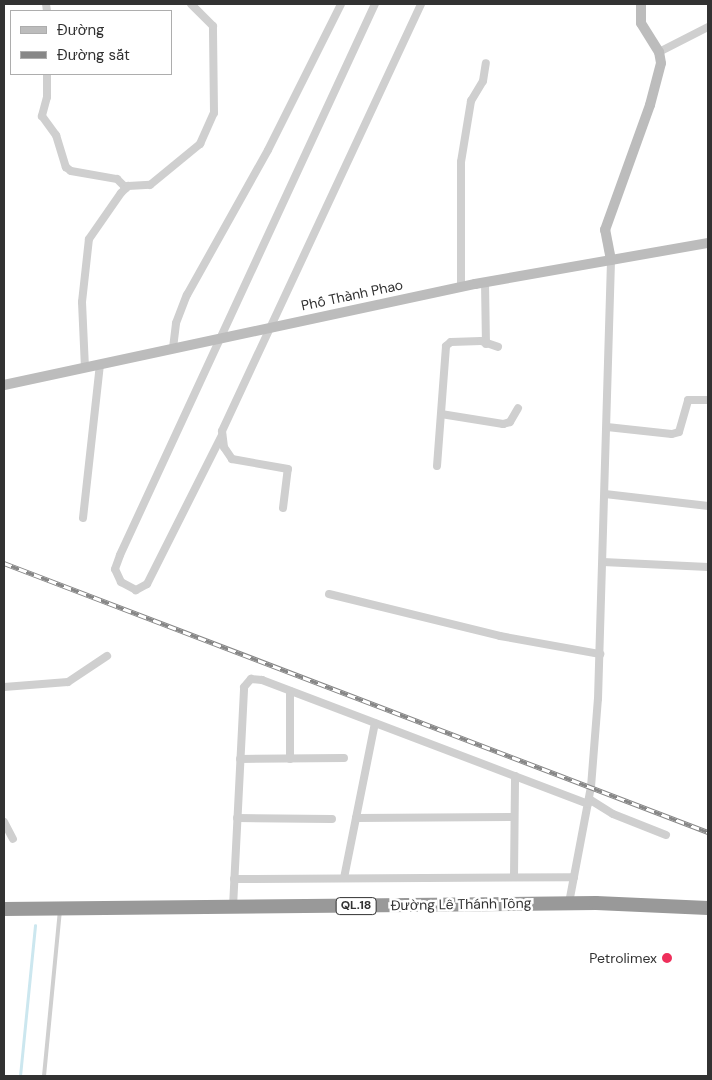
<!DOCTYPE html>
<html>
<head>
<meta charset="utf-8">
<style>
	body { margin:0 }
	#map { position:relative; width:712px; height:1080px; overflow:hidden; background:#fff; font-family:"DM Sans",sans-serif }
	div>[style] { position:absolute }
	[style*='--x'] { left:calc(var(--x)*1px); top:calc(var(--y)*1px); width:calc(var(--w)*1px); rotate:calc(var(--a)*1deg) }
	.stream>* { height:2.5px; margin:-1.25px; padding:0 1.25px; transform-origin:1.25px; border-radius:1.25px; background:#cce7ef }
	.lane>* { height:4px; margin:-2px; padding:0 2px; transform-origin:2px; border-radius:2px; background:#cfcfcf }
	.street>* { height:8px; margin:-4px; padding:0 4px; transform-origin:4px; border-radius:4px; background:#cfcfcf }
	.secondary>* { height:10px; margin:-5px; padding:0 5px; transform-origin:5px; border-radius:5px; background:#bcbcbc }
	.highway>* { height:14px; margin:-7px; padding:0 7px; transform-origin:7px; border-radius:7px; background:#999 }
	.rail>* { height:4.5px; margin-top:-2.25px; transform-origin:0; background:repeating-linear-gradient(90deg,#fff 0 8px,#878787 0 16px); box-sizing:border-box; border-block:1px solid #878787 }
	.dots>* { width:14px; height:14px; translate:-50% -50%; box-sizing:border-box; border:2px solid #fff; border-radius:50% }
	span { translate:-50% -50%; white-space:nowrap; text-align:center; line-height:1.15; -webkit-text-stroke:5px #fff; paint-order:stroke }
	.shield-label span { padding:1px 4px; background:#fff; border:1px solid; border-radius:4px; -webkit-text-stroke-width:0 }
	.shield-label { font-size:12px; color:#323232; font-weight:700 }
	.street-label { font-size:14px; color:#323232 }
	.poi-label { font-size:14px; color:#323232 }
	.right { translate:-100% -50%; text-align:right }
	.frame { position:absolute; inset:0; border:5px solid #323232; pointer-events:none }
	.legend { position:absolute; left:10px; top:10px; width:162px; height:65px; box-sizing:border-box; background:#fff; border:1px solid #adadad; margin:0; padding:6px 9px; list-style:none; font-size:15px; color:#323232 }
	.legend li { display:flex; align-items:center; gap:10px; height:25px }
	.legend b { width:25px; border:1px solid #adadad }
</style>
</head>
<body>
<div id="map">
	<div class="stream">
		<i style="--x:20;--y:1076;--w:151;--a:-84.3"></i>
	</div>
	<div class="lane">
		<i style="--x:44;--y:1076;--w:166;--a:-84.5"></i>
	</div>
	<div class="street">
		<i style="--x:46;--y:4;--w:7;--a:82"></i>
		<i style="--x:659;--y:52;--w:55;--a:-27"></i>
		<i style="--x:47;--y:74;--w:23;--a:90"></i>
		<i style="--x:47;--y:97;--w:20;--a:105"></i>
		<i style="--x:42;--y:116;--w:24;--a:54"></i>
		<i style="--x:56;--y:135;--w:34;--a:73"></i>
		<i style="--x:66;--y:167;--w:6;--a:39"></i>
		<i style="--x:71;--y:171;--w:47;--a:9.9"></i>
		<i style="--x:117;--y:179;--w:13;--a:45"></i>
		<i style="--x:485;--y:282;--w:62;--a:89.1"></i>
		<i style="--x:461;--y:287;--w:125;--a:-90"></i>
		<i style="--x:461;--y:162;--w:62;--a:-80.7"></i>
		<i style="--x:471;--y:101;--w:23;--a:-59"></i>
		<i style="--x:483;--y:81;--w:18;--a:-81"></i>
		<i style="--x:173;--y:348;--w:25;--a:-83"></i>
		<i style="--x:176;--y:323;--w:30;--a:-69"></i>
		<i style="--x:187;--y:295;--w:166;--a:-60.8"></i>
		<i style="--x:268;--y:150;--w:163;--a:-63.4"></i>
		<i style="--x:85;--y:368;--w:66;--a:-92.6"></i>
		<i style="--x:82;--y:302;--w:63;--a:-83.7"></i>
		<i style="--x:89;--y:239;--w:56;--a:-55.2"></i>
		<i style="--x:121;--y:193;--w:10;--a:-45"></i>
		<i style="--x:128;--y:186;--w:22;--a:-3"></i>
		<i style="--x:150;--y:185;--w:65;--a:-39.4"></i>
		<i style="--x:200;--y:144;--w:34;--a:-66"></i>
		<i style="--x:214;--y:113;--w:87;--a:-90.7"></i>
		<i style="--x:213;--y:26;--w:31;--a:-135"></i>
		<i style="--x:441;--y:414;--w:63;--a:9.2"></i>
		<i style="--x:503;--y:424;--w:7;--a:-16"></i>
		<i style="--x:510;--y:422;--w:16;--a:-60"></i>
		<i style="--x:607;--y:427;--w:65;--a:6.1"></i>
		<i style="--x:672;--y:434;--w:7;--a:-16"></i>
		<i style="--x:679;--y:432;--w:33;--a:-74"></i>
		<i style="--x:688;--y:400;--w:20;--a:0"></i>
		<i style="--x:222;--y:435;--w:167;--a:116.7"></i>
		<i style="--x:147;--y:584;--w:13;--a:151"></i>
		<i style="--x:136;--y:590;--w:17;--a:-152"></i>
		<i style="--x:121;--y:582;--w:14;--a:-115"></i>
		<i style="--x:115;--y:569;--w:15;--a:-70"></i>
		<i style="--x:120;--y:555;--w:607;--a:-65.17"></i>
		<i style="--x:437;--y:466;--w:120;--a:-85.7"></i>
		<i style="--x:446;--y:346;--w:6;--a:-39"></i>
		<i style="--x:451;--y:342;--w:30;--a:-2"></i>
		<i style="--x:481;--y:341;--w:18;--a:19"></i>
		<i style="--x:605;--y:494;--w:104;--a:6.6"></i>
		<i style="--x:283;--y:508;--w:39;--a:-83"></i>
		<i style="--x:288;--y:469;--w:57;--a:-169.9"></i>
		<i style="--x:232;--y:459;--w:14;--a:-124"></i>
		<i style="--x:224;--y:447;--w:16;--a:-97"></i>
		<i style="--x:222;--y:431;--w:471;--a:-65"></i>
		<i style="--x:83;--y:518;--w:155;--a:-83.7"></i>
		<i style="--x:603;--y:562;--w:105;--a:2.7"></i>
		<i style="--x:329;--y:594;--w:176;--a:13.8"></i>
		<i style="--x:500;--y:636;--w:102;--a:10.2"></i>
		<i style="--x:4;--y:687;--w:64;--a:-4.5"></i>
		<i style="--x:68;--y:682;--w:47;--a:-33.7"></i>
		<i style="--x:290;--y:691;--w:68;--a:90"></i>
		<i style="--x:240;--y:759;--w:104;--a:-0.6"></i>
		<i style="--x:589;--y:799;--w:28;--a:32"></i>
		<i style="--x:613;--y:814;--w:57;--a:21.6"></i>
		<i style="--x:237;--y:818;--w:95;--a:0.6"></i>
		<i style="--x:356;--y:818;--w:158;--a:-0.4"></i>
		<i style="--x:4;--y:822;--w:19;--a:62"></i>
		<i style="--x:514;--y:877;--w:101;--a:-89.4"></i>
		<i style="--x:344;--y:878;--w:158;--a:-78.7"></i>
		<i style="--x:234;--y:879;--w:340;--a:-0.3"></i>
		<i style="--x:569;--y:903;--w:118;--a:-79.3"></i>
		<i style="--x:591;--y:787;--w:88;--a:-85.5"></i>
		<i style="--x:598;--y:699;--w:439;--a:-88.3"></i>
		<i style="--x:233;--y:907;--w:220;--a:-87.1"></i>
		<i style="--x:244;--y:687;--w:11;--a:-49"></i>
		<i style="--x:251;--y:679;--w:11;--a:5"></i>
		<i style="--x:262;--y:680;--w:349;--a:20.8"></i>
	</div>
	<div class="secondary">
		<i style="--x:611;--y:260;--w:31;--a:-101"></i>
		<i style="--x:605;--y:230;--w:133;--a:-70.2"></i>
		<i style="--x:650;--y:105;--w:43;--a:-75.3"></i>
		<i style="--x:661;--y:63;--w:11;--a:-100"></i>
		<i style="--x:659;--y:52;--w:34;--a:-122"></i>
		<i style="--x:641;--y:23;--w:19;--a:-90"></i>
		<i style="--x:4;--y:385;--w:482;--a:-12.1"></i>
		<i style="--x:475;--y:284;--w:237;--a:-10"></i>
	</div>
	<div class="highway">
		<i style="--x:4;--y:909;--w:592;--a:-0.58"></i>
		<i style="--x:596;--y:903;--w:112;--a:2.6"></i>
	</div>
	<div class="rail">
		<i style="--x:4;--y:563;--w:754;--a:20.91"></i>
	</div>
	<div class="dots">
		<i style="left:667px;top:958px;background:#ee2f5b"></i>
	</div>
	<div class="shield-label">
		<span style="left:356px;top:906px">QL.18</span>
	</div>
	<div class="street-label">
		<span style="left:352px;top:295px;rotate:-12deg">Phố Thành Phao</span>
		<span style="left:461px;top:904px;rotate:-1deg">Đường Lê Thánh Tông</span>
	</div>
	<div class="poi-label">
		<span class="right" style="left:657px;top:958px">Petrolimex</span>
	</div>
	<div class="frame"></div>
	<ul class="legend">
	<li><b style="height:6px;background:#bcbcbc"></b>Đường</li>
	<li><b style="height:6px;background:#878787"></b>Đường sắt</li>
	</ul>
</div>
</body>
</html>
